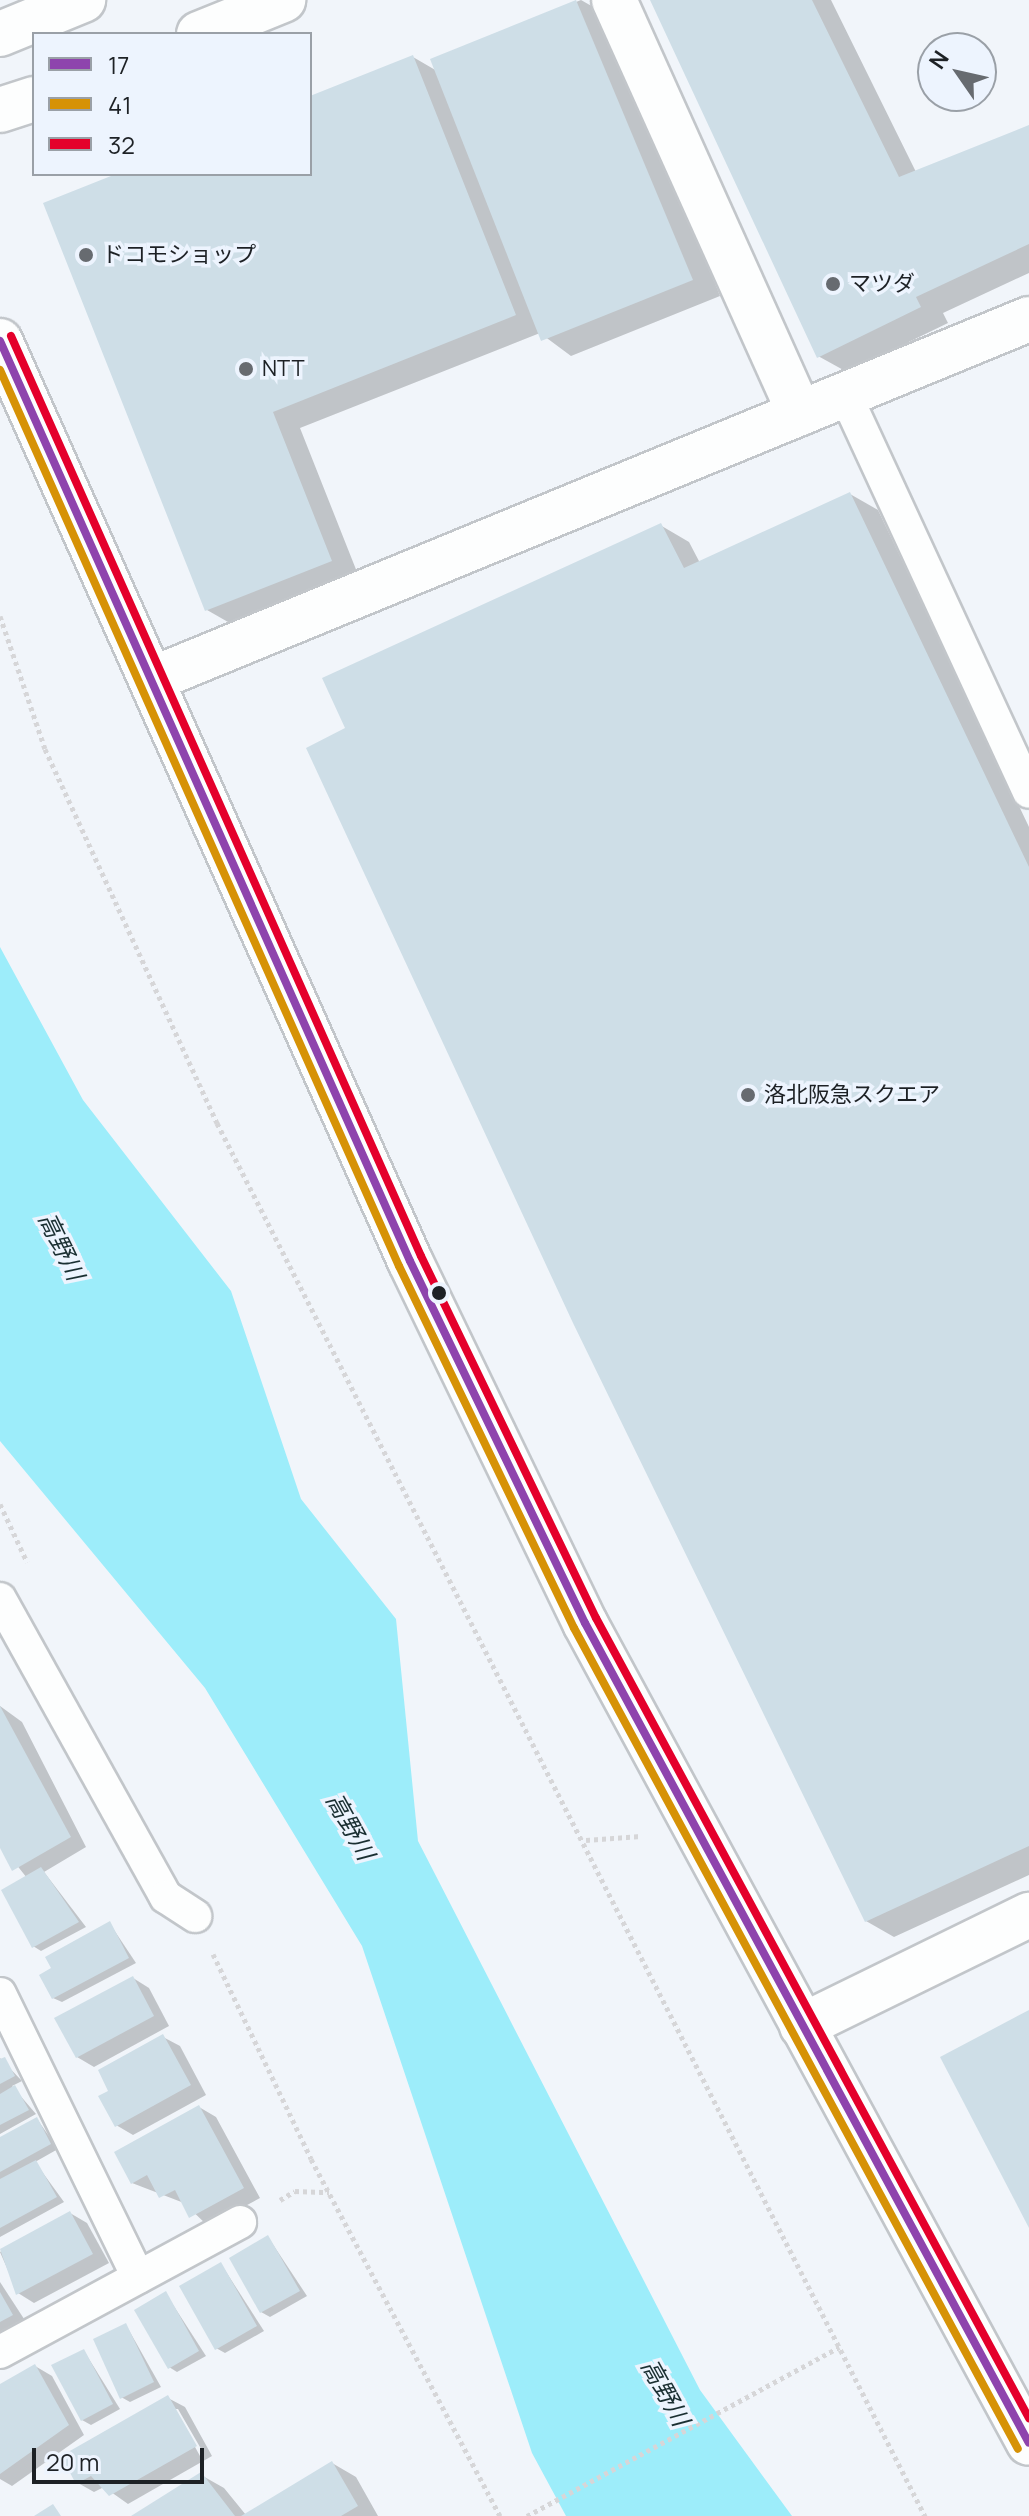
<!DOCTYPE html>
<html>
<head>
<meta charset="utf-8">
<style>
	body { margin:0 }
	#map { position:relative; width:1029px; height:2516px; overflow:hidden; background:#f1f5fa; font-family:Manrope,"Noto Sans JP",sans-serif }
	div>[style] { position:absolute }
	[style*='--x'] { left:calc(var(--x)*1px); top:calc(var(--y)*1px); width:calc(var(--w)*1px); rotate:calc(var(--a)*1deg) }
	.water>* { inset:0; background:#9dedfa }
	.shadow>* { inset:0; background:#0003 }
	.building>* { inset:0; background:#cedee7 }
	.path>* { height:5px; margin-top:-2.5px; transform-origin:0; background:repeating-linear-gradient(90deg,#d6d6d8 0 4px,transparent 0 8px) }
	.roads { filter:drop-shadow(2px 0 #c2c6ca) drop-shadow(-2px 0 #c2c6ca) drop-shadow(0 2px #c2c6ca) drop-shadow(0 -2px #c2c6ca) }
	.lane>* { height:32px; margin:-16px; padding:0 16px; transform-origin:16px; border-radius:16px; background:#fdfefe }
	.street>* { height:44px; margin:-22px; padding:0 22px; transform-origin:22px; border-radius:22px; background:#fdfefe }
	.secondary>* { height:44px; margin:-22px; padding:0 22px; transform-origin:22px; border-radius:22px; background:#fdfefe }
	.primary>* { height:44px; margin:-22px; padding:0 22px; transform-origin:22px; border-radius:22px; background:#fdfefe }
	.bus-1>* { height:8px; margin:-4px; padding:0 4px; transform-origin:4px; border-radius:4px; background:#8e44ad }
	.bus-2>* { height:8px; margin:-4px; padding:0 4px; transform-origin:4px; border-radius:4px; background:#d69206 }
	.bus-3>* { height:8px; margin:-4px; padding:0 4px; transform-origin:4px; border-radius:4px; background:#e4002b }
	.dots>* { width:22px; height:22px; translate:-50% -50%; box-sizing:border-box; border:4px solid #edf4fe; border-radius:50% }
	span { translate:-50% -50%; white-space:nowrap; text-align:center; line-height:1.15; -webkit-text-stroke:7px #edf4fe; paint-order:stroke }
	.poi-label { font-size:22px; color:#1d2125 }
	.left { translate:0 -50%; text-align:left }
	.water-label { font-size:24px; color:#1a2f32; font-style:italic }
	.legend { position:absolute; left:32px; top:32px; width:280px; height:144px; box-sizing:border-box; background:#edf4fe; border:2px solid #9aa0a7; margin:0; padding:10px 14px; list-style:none; font-size:24px; color:#1d2125 }
	.legend li { display:flex; align-items:center; gap:16px; height:40px }
	.legend b { width:40px; border:2px solid #9aa0a7 }
	.north { position:absolute; left:917px; top:32px; width:80px; height:80px; box-sizing:border-box; background:#edf4fe; border:2px solid #9aa0a7; border-radius:50%; rotate:304deg; font-size:22px; font-weight:700; line-height:32px; text-align:center; color:#1d2125 }
	.north::after { content:''; display:block; margin:auto; width:28px; height:36px; background:#676b70; clip-path:polygon(50% 0,100% 100%,50% 72%,0 100%) }
	.scale { position:absolute; left:32px; top:2448px; width:172px; height:36px; box-sizing:border-box; border:4px solid #1d2125; border-top:0; padding-left:10px; font-size:24px; line-height:28px; white-space:nowrap; color:#1d2125; -webkit-text-stroke:6px #edf4fe; paint-order:stroke }
</style>
</head>
<body>
<div id="map">
	<div class="water">
		<i style="clip-path:polygon(0 947px,83px 1100px,231px 1291px,301px 1499px,396px 1619px,418px 1841px,700px 2390px,792px 2516px,566px 2516px,532px 2453px,362px 1946px,205px 1688px,0 1441px)"></i>
	</div>
	<div class="shadow">
		<i style="clip-path:polygon(581px 0,609px 16px,720px 296px,571px 356px,540px 333px,300px 428px,359px 577px,235px 626px,207px 610px,121px 174px,310px 174px,310px 99px,413px 57px,437px 71px,433px 60px)"></i>
		<i style="clip-path:polygon(652px 0,831px 0,916px 172px,1029px 127px,1029px 273px,943px 313px,948px 323px,847px 372px,818px 356px)"></i>
		<i style="clip-path:polygon(850px 494px,878px 510px,1029px 827px,1029px 1875px,894px 1937px,866px 1921px,348px 728px,660px 525px,689px 542px,700px 563px)"></i>
		<i style="clip-path:polygon(0 1706px,22px 1722px,86px 1847px,44px 1872px,86px 1927px,41px 1951px,33px 1946px,27px 1878px,0 1844px)"></i>
		<i style="clip-path:polygon(110px 1924px,136px 1963px,62px 2002px,53px 1998px)"></i>
		<i style="clip-path:polygon(133px 1978px,149px 1988px,169px 2026px,94px 2067px,77px 2057px)"></i>
		<i style="clip-path:polygon(163px 2037px,180px 2046px,206px 2095px,133px 2135px,116px 2125px,111px 2091px)"></i>
		<i style="clip-path:polygon(0 2058px,22px 2081px,12px 2086px,36px 2114px,0 2134px)"></i>
		<i style="clip-path:polygon(199px 2107px,216px 2117px,260px 2198px,208px 2226px,184px 2203px,132px 2183px)"></i>
		<i style="clip-path:polygon(37px 2119px,58px 2149px,35px 2162px,64px 2202px,0 2237px,0 2139px)"></i>
		<i style="clip-path:polygon(70px 2213px,87px 2223px,109px 2263px,34px 2303px,18px 2293px,0 2252px)"></i>
		<i style="clip-path:polygon(268px 2237px,307px 2296px,270px 2317px,261px 2312px)"></i>
		<i style="clip-path:polygon(221px 2264px,264px 2331px,225px 2353px,216px 2348px)"></i>
		<i style="clip-path:polygon(0 2282px,28px 2325px,0 2340px)"></i>
		<i style="clip-path:polygon(166px 2294px,206px 2356px,177px 2372px,169px 2367px)"></i>
		<i style="clip-path:polygon(126px 2325px,161px 2387px,130px 2402px,121px 2397px)"></i>
		<i style="clip-path:polygon(84px 2351px,120px 2409px,91px 2425px,82px 2420px)"></i>
		<i style="clip-path:polygon(35px 2366px,52px 2376px,84px 2435px,12px 2486px,0 2479px,0 2386px)"></i>
		<i style="clip-path:polygon(evenodd,168px 2398px,185px 2407px,212px 2456px,128px 2504px,104px 2487px,94px 2492px,78px 2483px,168px 2398px,174px 2409px,178px 2409px,204px 2454px,200px 2456px,174px 2409px)"></i>
		<i style="clip-path:polygon(332px 2463px,356px 2477px,378px 2516px,135px 2516px,201px 2475px,224px 2488px,246px 2515px)"></i>
	</div>
	<div class="building">
		<i style="clip-path:polygon(576px 0,693px 280px,541px 341px,430px 59px)"></i>
		<i style="clip-path:polygon(650px 0,812px 0,899px 177px,1029px 125px,1029px 244px,916px 297px,921px 307px,817px 358px)"></i>
		<i style="clip-path:polygon(413px 55px,516px 315px,273px 412px,332px 561px,205px 611px,43px 203px,116px 174px,310px 174px,310px 96px)"></i>
		<i style="clip-path:polygon(850px 492px,1029px 867px,1029px 1846px,865px 1922px,573px 1323px,306px 748px,345px 728px,322px 678px,661px 523px,684px 568px)"></i>
		<i style="clip-path:polygon(0 1706px,71px 1837px,12px 1871px,0 1848px)"></i>
		<i style="clip-path:polygon(41px 1867px,79px 1922px,32px 1948px,1px 1890px)"></i>
		<i style="clip-path:polygon(110px 1921px,129px 1958px,52px 1999px,39px 1975px,51px 1968px,45px 1957px)"></i>
		<i style="clip-path:polygon(133px 1976px,154px 2016px,76px 2058px,54px 2018px)"></i>
		<i style="clip-path:polygon(1029px 2010px,1029px 2228px,940px 2057px)"></i>
		<i style="clip-path:polygon(163px 2034px,191px 2085px,115px 2127px,98px 2096px,108px 2091px,98px 2070px)"></i>
		<i style="clip-path:polygon(5px 2057px,15px 2076px,0 2084px,0 2059px)"></i>
		<i style="clip-path:polygon(15px 2085px,29px 2110px,0 2125px,0 2094px)"></i>
		<i style="clip-path:polygon(199px 2105px,244px 2188px,189px 2218px,175px 2190px,159px 2198px,147px 2175px,131px 2184px,114px 2152px)"></i>
		<i style="clip-path:polygon(37px 2117px,51px 2144px,0 2172px,0 2137px)"></i>
		<i style="clip-path:polygon(36px 2160px,57px 2197px,0 2228px,0 2179px)"></i>
		<i style="clip-path:polygon(70px 2211px,93px 2254px,16px 2295px,0 2249px)"></i>
		<i style="clip-path:polygon(268px 2235px,300px 2291px,260px 2313px,229px 2258px)"></i>
		<i style="clip-path:polygon(221px 2262px,257px 2326px,215px 2350px,179px 2286px)"></i>
		<i style="clip-path:polygon(166px 2291px,199px 2351px,168px 2369px,134px 2310px)"></i>
		<i style="clip-path:polygon(0 2292px,13px 2315px,0 2322px)"></i>
		<i style="clip-path:polygon(126px 2323px,154px 2382px,120px 2399px,93px 2339px)"></i>
		<i style="clip-path:polygon(84px 2349px,113px 2404px,81px 2421px,51px 2365px)"></i>
		<i style="clip-path:polygon(35px 2364px,69px 2425px,0 2474px,0 2384px)"></i>
		<i style="clip-path:polygon(168px 2395px,197px 2446px,109px 2496px,91px 2476px,76px 2484px,61px 2456px)"></i>
		<i style="clip-path:polygon(332px 2461px,358px 2506px,341px 2516px,241px 2516px)"></i>
		<i style="clip-path:polygon(201px 2472px,235px 2516px,131px 2516px)"></i>
		<i style="clip-path:polygon(53px 2504px,61px 2516px,34px 2516px)"></i>
	</div>
	<div class="path">
		<i style="--x:0;--y:616;--w:140;--a:71.3"></i>
		<i style="--x:45;--y:749;--w:412;--a:65.3"></i>
		<i style="--x:217;--y:1123;--w:1563;--a:63.06"></i>
		<i style="--x:0;--y:1504;--w:64;--a:65"></i>
		<i style="--x:586;--y:1840;--w:55;--a:-4.2"></i>
		<i style="--x:213;--y:1954;--w:227;--a:64.4"></i>
		<i style="--x:311;--y:2159;--w:404;--a:62.1"></i>
		<i style="--x:280;--y:2200;--w:17;--a:-31"></i>
		<i style="--x:295;--y:2191;--w:34;--a:2"></i>
		<i style="--x:527;--y:2516;--w:355;--a:-28.4"></i>
	</div>
	<div class="roads">
		<div class="lane">
			<i style="--x:845;--y:394;--w:438;--a:65.2"></i>
			<i style="--x:0;--y:1599;--w:341;--a:60.9"></i>
			<i style="--x:166;--y:1897;--w:35;--a:33"></i>
			<i style="--x:0;--y:1994;--w:315;--a:64"></i>
			<i style="--x:0;--y:2352;--w:273;--a:-28.4"></i>
		</div>
		<div class="street">
			<i style="--x:614;--y:0;--w:453;--a:65.8"></i>
			<i style="--x:153;--y:679;--w:947;--a:-22.34"></i>
		</div>
		<div class="secondary">
			<i style="--x:0;--y:341;--w:1007;--a:65.98"></i>
			<i style="--x:410;--y:1261;--w:402;--a:64.2"></i>
			<i style="--x:585;--y:1623;--w:932;--a:61.57"></i>
			<i style="--x:802;--y:2026;--w:253;--a:-26.1"></i>
		</div>
		<div class="primary">
			<i style="--x:0;--y:34;--w:90;--a:-22.3"></i>
			<i style="--x:199;--y:34;--w:91;--a:-22"></i>
			<i style="--x:0;--y:110;--w:36;--a:-18"></i>
		</div>
	</div>
	<div class="bus-1">
		<i style="--x:0;--y:341;--w:1007;--a:65.98"></i>
		<i style="--x:410;--y:1261;--w:402;--a:64.2"></i>
		<i style="--x:585;--y:1623;--w:932;--a:61.57"></i>
	</div>
	<div class="bus-2">
		<i style="--x:0;--y:370;--w:981;--a:66"></i>
		<i style="--x:399;--y:1266;--w:402;--a:64.2"></i>
		<i style="--x:574;--y:1628;--w:933;--a:61.6"></i>
	</div>
	<div class="bus-3">
		<i style="--x:11;--y:336;--w:1007;--a:65.98"></i>
		<i style="--x:421;--y:1256;--w:402;--a:64.2"></i>
		<i style="--x:596;--y:1618;--w:910;--a:61.58"></i>
	</div>
	<div class="dots">
		<i style="left:86px;top:255px;background:#676b70"></i>
		<i style="left:833px;top:284px;background:#676b70"></i>
		<i style="left:246px;top:369px;background:#676b70"></i>
		<i style="left:748px;top:1095px;background:#676b70"></i>
		<i style="left:439px;top:1293px;background:#1d2125"></i>
	</div>
	<div class="poi-label">
		<span class="left" style="left:102px;top:255px">ドコモショップ</span>
		<span class="left" style="left:849px;top:284px">マツダ</span>
		<span class="left" style="left:262px;top:369px">NTT</span>
		<span class="left" style="left:764px;top:1095px">洛北阪急スクエア</span>
	</div>
	<div class="water-label">
		<span style="left:62px;top:1246px;rotate:64deg">高野川</span>
		<span style="left:351px;top:1826px;rotate:61deg">高野川</span>
		<span style="left:666px;top:2392px;rotate:61deg">高野川</span>
	</div>
	<ul class="legend">
	<li><b style="height:10px;background:#8e44ad"></b>17</li>
	<li><b style="height:10px;background:#d69206"></b>41</li>
	<li><b style="height:10px;background:#e4002b"></b>32</li>
	</ul>
	<div class="north">N</div>
	<div class="scale">20 m</div>
</div>
</body>
</html>
